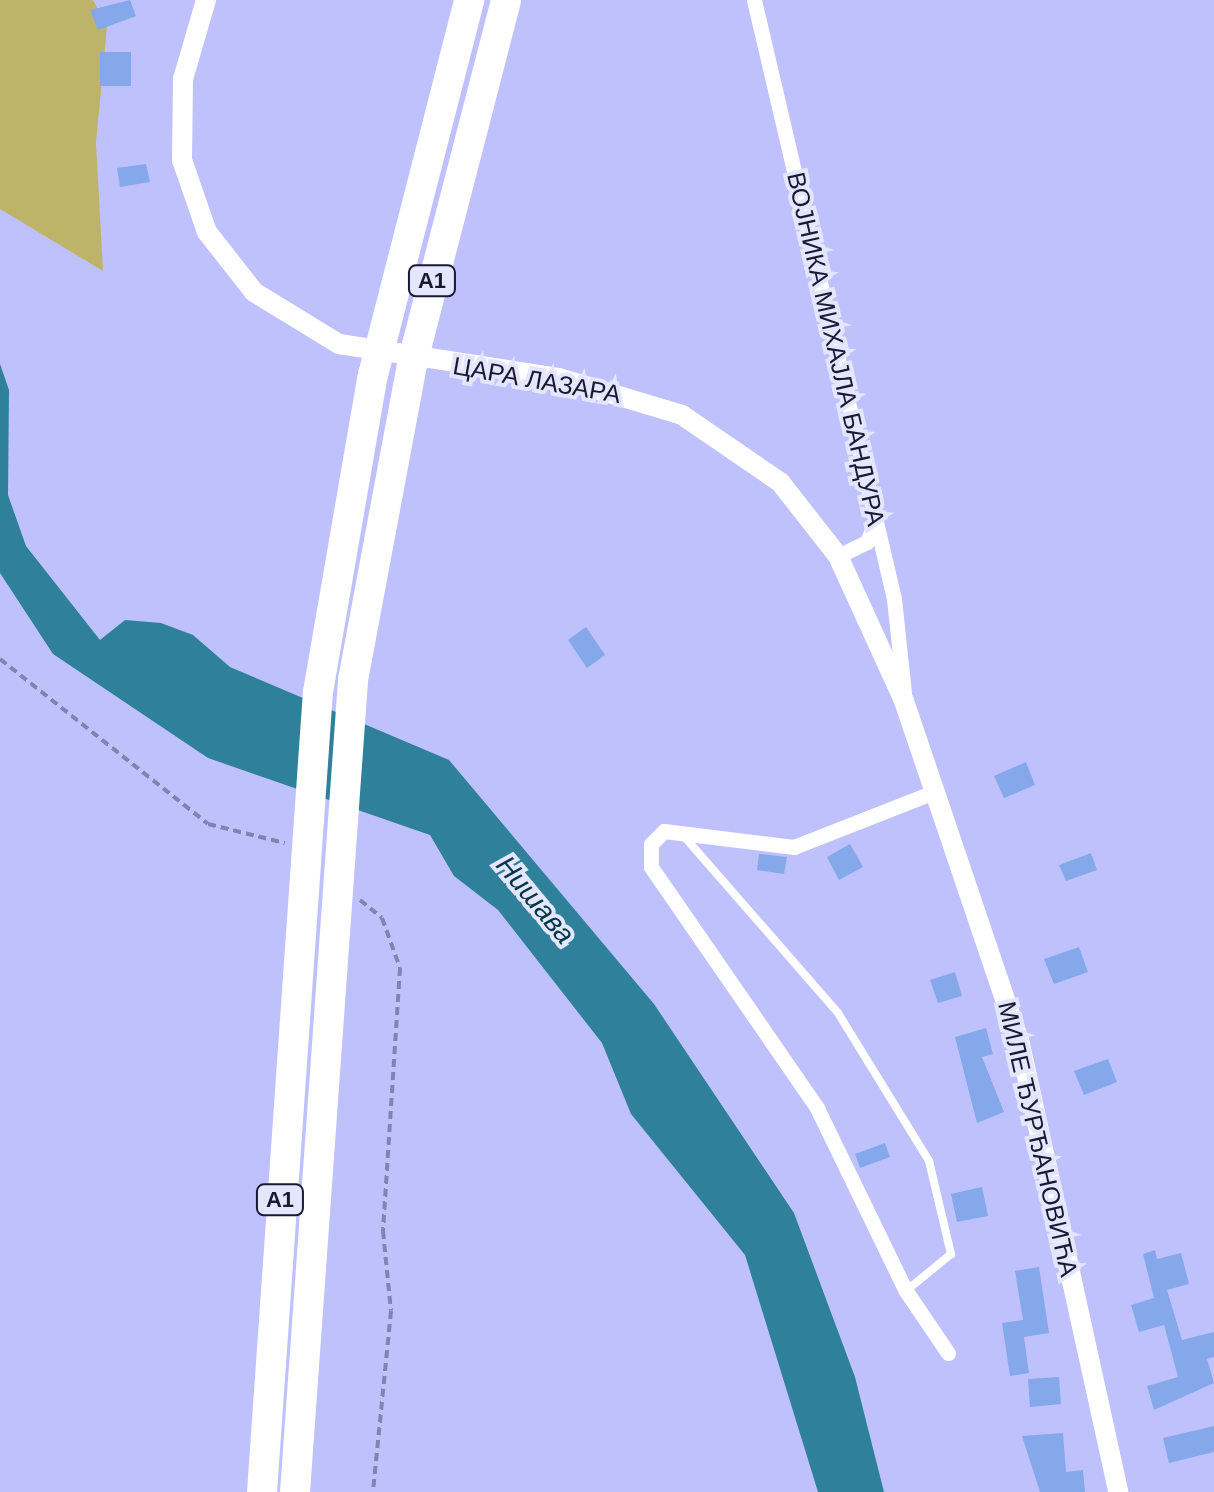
<!DOCTYPE html>
<html>
<head>
<meta charset="utf-8">
<style>
	body { margin:0 }
	#map { position:relative; width:1214px; height:1492px; overflow:hidden; background:#bfc1fd; font-family:Helvetica,sans-serif }
	div>[style] { position:absolute }
	[style*='--x'] { left:calc(var(--x)*1px); top:calc(var(--y)*1px); width:calc(var(--w)*1px); rotate:calc(var(--a)*1deg) }
	.green>* { inset:0; background:#bdb46a }
	.water>* { inset:0; background:#2f819b }
	.building>* { inset:0; background:#85a8eb }
	.path>* { height:4px; margin-top:-2px; transform-origin:0; background:repeating-linear-gradient(90deg,#8283b3 0 8px,transparent 0 13px) }
	.service>* { height:8px; margin:-4px; padding:0 4px; transform-origin:4px; border-radius:4px; background:#fff }
	.minor>* { height:15px; margin:-7.5px; padding:0 7.5px; transform-origin:7.5px; border-radius:7.5px; background:#fff }
	.tertiary>* { height:20px; margin:-10px; padding:0 10px; transform-origin:10px; border-radius:10px; background:#fff }
	.motorway>* { height:30px; margin:-15px; padding:0 15px; transform-origin:15px; border-radius:15px; background:#fff }
	span { translate:-50% -50%; white-space:nowrap; text-align:center; line-height:1.15; -webkit-text-stroke:8px #e4e6fd; paint-order:stroke }
	.shield-label span { padding:2px 8px; background:#e4e6fd; border:2px solid; border-radius:8px; -webkit-text-stroke-width:0 }
	.shield-label { font-size:22px; color:#191934; font-weight:700 }
	.street-label { font-size:25px; color:#191934 }
	.water-label { font-size:28px; color:#033645; font-style:italic }
</style>
</head>
<body>
<div id="map">
	<div class="green">
		<i style="clip-path:polygon(0 0,93px 0,107px 26px,96px 143px,103px 271px,0 209px)"></i>
	</div>
	<div class="water">
		<i style="clip-path:polygon(0 364px,9px 390px,8px 495px,26px 546px,100px 640px,125px 620px,161px 623px,193px 635px,230px 667px,449px 760px,654px 1004px,794px 1213px,855px 1377px,884px 1492px,818px 1492px,745px 1255px,631px 1114px,602px 1043px,498px 910px,454px 876px,430px 835px,208px 758px,53px 654px,0 573px)"></i>
	</div>
	<div class="building">
		<i style="clip-path:polygon(130px 0,136px 16px,98px 30px,90px 10px)"></i>
		<i style="clip-path:polygon(100px 52px,131px 52px,131px 86px,100px 86px)"></i>
		<i style="clip-path:polygon(146px 164px,150px 182px,120px 187px,117px 168px)"></i>
		<i style="clip-path:polygon(586px 627px,605px 655px,587px 668px,568px 640px)"></i>
		<i style="clip-path:polygon(1026px 762px,1035px 785px,1004px 798px,994px 776px)"></i>
		<i style="clip-path:polygon(850px 844px,863px 867px,839px 880px,827px 857px)"></i>
		<i style="clip-path:polygon(1091px 853px,1097px 870px,1066px 881px,1059px 865px)"></i>
		<i style="clip-path:polygon(759px 854px,787px 857px,784px 874px,757px 870px)"></i>
		<i style="clip-path:polygon(1079px 947px,1088px 972px,1054px 984px,1044px 959px)"></i>
		<i style="clip-path:polygon(955px 972px,962px 996px,938px 1003px,930px 980px)"></i>
		<i style="clip-path:polygon(986px 1028px,993px 1054px,982px 1057px,1004px 1112px,977px 1123px,955px 1037px)"></i>
		<i style="clip-path:polygon(1108px 1059px,1117px 1082px,1084px 1095px,1074px 1071px)"></i>
		<i style="clip-path:polygon(885px 1143px,890px 1157px,860px 1168px,855px 1154px)"></i>
		<i style="clip-path:polygon(982px 1187px,988px 1216px,957px 1222px,951px 1194px)"></i>
		<i style="clip-path:polygon(1155px 1250px,1157px 1259px,1181px 1253px,1189px 1284px,1167px 1290px,1182px 1340px,1214px 1332px,1214px 1357px,1207px 1359px,1214px 1383px,1154px 1410px,1147px 1386px,1178px 1377px,1164px 1325px,1139px 1332px,1131px 1305px,1154px 1298px,1143px 1254px)"></i>
		<i style="clip-path:polygon(1039px 1267px,1049px 1333px,1024px 1337px,1029px 1373px,1010px 1376px,1002px 1323px,1023px 1320px,1015px 1271px)"></i>
		<i style="clip-path:polygon(1059px 1377px,1061px 1404px,1030px 1407px,1028px 1379px)"></i>
		<i style="clip-path:polygon(1214px 1426px,1214px 1452px,1169px 1463px,1163px 1438px)"></i>
		<i style="clip-path:polygon(1063px 1433px,1066px 1472px,1083px 1470px,1085px 1492px,1040px 1492px,1022px 1436px)"></i>
	</div>
	<div class="path">
		<i style="--x:0;--y:659;--w:265;--a:38.4"></i>
		<i style="--x:208;--y:824;--w:79;--a:13.9"></i>
		<i style="--x:360;--y:900;--w:28;--a:39"></i>
		<i style="--x:382;--y:918;--w:53;--a:70.2"></i>
		<i style="--x:400;--y:968;--w:264;--a:93.7"></i>
		<i style="--x:383;--y:1231;--w:80;--a:84.3"></i>
		<i style="--x:391;--y:1311;--w:182;--a:95.7"></i>
	</div>
	<div class="service">
		<i style="--x:682;--y:834;--w:237;--a:48.9"></i>
		<i style="--x:838;--y:1013;--w:174;--a:58.4"></i>
		<i style="--x:929;--y:1161;--w:96;--a:76.7"></i>
		<i style="--x:951;--y:1254;--w:57;--a:140.7"></i>
	</div>
	<div class="minor">
		<i style="--x:754;--y:0;--w:615;--a:76.84"></i>
		<i style="--x:894;--y:599;--w:94;--a:83.9"></i>
		<i style="--x:838;--y:556;--w:32;--a:-26"></i>
		<i style="--x:867;--y:542;--w:22;--a:-68"></i>
		<i style="--x:934;--y:792;--w:150;--a:158.6"></i>
		<i style="--x:794;--y:847;--w:131;--a:-173"></i>
		<i style="--x:664;--y:831;--w:18;--a:135"></i>
		<i style="--x:651;--y:844;--w:23;--a:90"></i>
		<i style="--x:651;--y:867;--w:293;--a:55.4"></i>
		<i style="--x:817;--y:1108;--w:203;--a:64.1"></i>
		<i style="--x:906;--y:1291;--w:75;--a:55.9"></i>
	</div>
	<div class="tertiary">
		<i style="--x:206;--y:0;--w:82;--a:106.2"></i>
		<i style="--x:183;--y:79;--w:81;--a:90.7"></i>
		<i style="--x:182;--y:160;--w:76;--a:70.9"></i>
		<i style="--x:207;--y:232;--w:76;--a:51.9"></i>
		<i style="--x:254;--y:292;--w:100;--a:31.5"></i>
		<i style="--x:339;--y:344;--w:223;--a:8.8"></i>
		<i style="--x:559;--y:378;--w:128;--a:16.7"></i>
		<i style="--x:682;--y:415;--w:119;--a:34.4"></i>
		<i style="--x:780;--y:482;--w:94;--a:51.9"></i>
		<i style="--x:838;--y:556;--w:159;--a:65.5"></i>
		<i style="--x:904;--y:701;--w:358;--a:71.3"></i>
		<i style="--x:1019;--y:1040;--w:463;--a:77.6"></i>
	</div>
	<div class="motorway">
		<i style="--x:262;--y:1492;--w:802;--a:-86"></i>
		<i style="--x:318;--y:692;--w:322;--a:-80.2"></i>
		<i style="--x:373;--y:375;--w:387;--a:-75.6"></i>
		<i style="--x:295;--y:1492;--w:814;--a:-85.91"></i>
		<i style="--x:353;--y:680;--w:321;--a:-79.4"></i>
		<i style="--x:412;--y:364;--w:376;--a:-75.5"></i>
	</div>
	<div class="shield-label">
		<span style="left:432px;top:281px">A1</span>
		<span style="left:280px;top:1200px">A1</span>
	</div>
	<div class="street-label">
		<span style="left:836px;top:349px;rotate:77deg">ВОЈНИКА МИХАЈЛА БАНДУРА</span>
		<span style="left:537px;top:380px;rotate:10deg">ЦАРА ЛАЗАРА</span>
		<span style="left:1038px;top:1139px;rotate:77deg">МИЛЕ ЂУРЂАНОВИЋА</span>
	</div>
	<div class="water-label">
		<span style="left:535px;top:900px;rotate:50deg">Нишава</span>
	</div>
</div>
</body>
</html>
